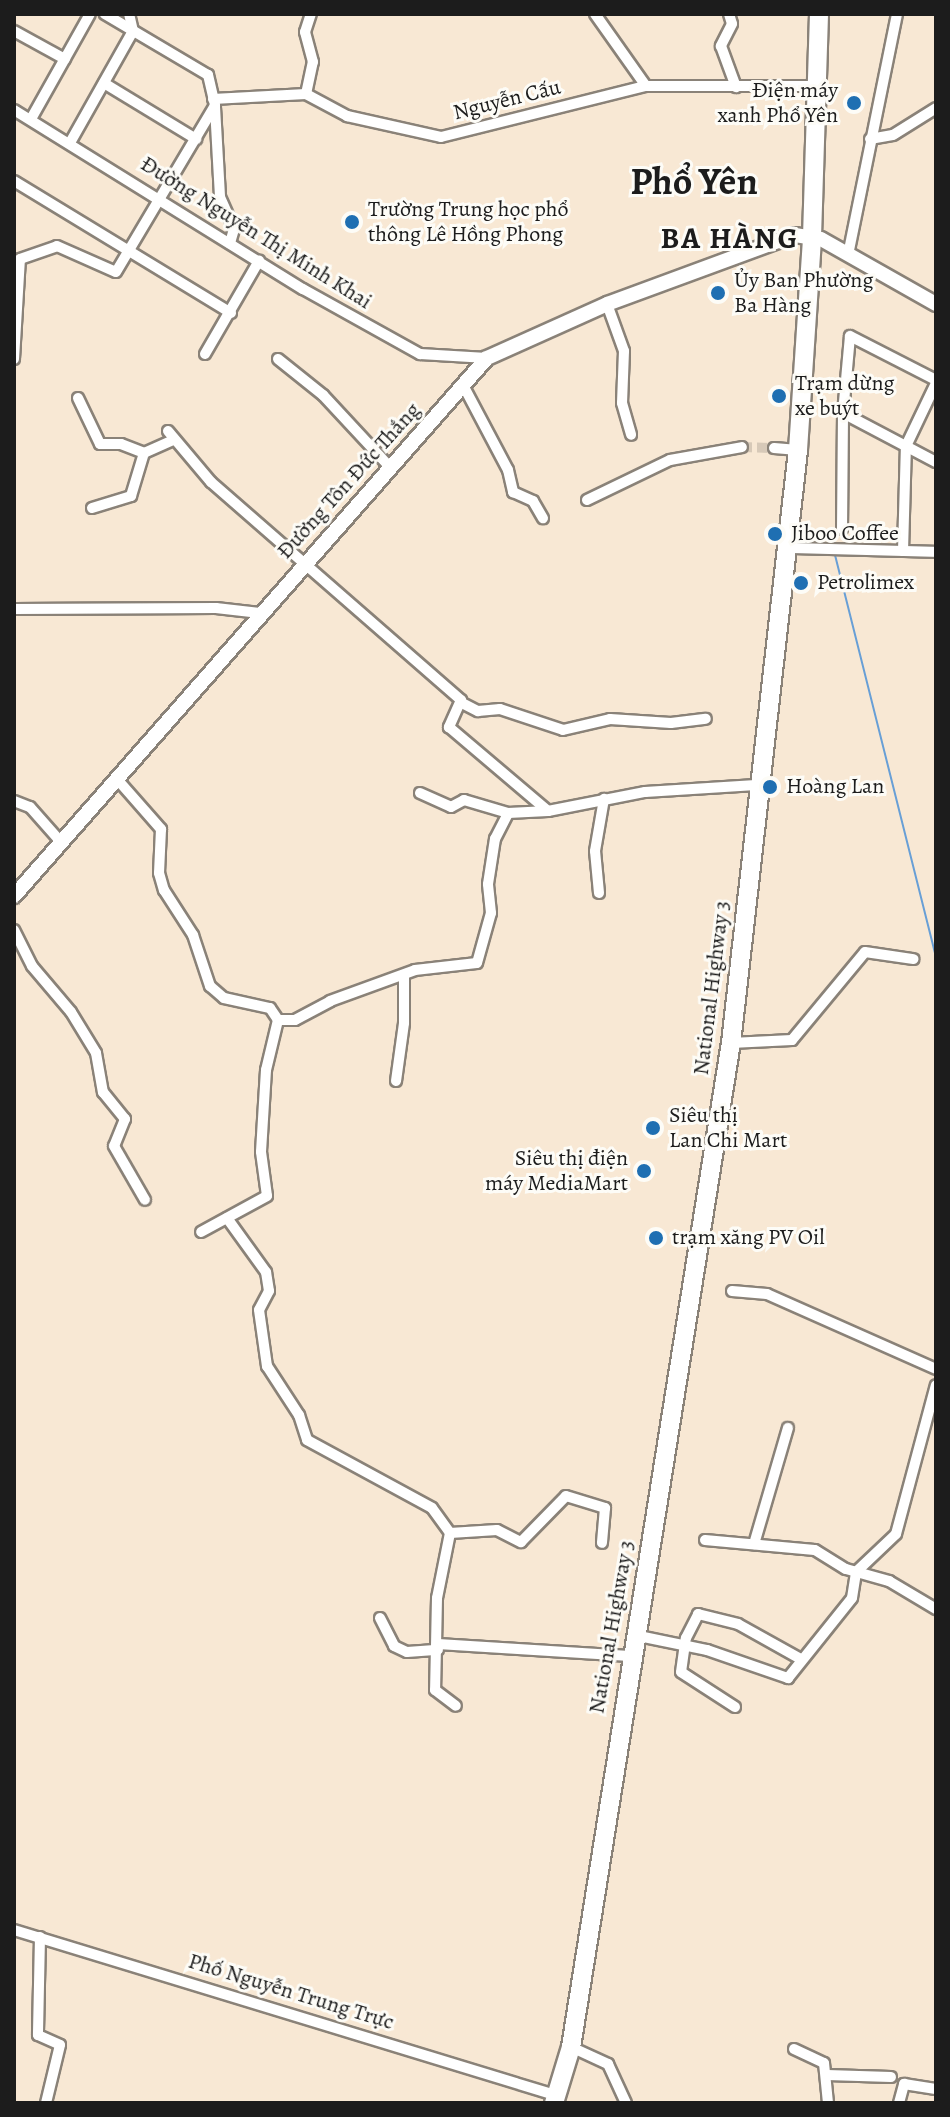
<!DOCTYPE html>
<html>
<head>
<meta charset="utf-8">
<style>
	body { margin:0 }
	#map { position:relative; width:950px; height:2117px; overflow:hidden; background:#f8e8d4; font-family:Alegreya,serif }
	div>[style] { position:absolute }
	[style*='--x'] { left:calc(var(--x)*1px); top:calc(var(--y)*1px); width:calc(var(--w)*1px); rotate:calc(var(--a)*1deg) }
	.stream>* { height:2px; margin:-1px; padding:0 1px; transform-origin:1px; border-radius:1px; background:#689fd6 }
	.street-tunnel>* { height:10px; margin-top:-5px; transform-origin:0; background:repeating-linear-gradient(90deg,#d7c9b8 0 10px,transparent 0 15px) }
	.roads { filter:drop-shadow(2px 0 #8a8278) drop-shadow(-2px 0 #8a8278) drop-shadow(0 2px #8a8278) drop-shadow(0 -2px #8a8278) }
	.street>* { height:10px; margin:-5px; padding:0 5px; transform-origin:5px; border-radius:5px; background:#fff }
	.secondary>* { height:14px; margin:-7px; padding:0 7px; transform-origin:7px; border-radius:7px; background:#fff }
	.highway>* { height:18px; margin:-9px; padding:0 9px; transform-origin:9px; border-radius:9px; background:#fff }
	.dots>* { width:22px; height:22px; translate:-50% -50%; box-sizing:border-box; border:4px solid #fdfcf7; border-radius:50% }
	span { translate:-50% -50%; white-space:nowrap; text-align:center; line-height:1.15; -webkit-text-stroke:6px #fdfcf7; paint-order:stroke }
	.poi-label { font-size:22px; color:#1c1c1c }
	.right { translate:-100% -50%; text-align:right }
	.left { translate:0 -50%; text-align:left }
	.street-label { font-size:22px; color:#1c1c1c }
	.district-label { font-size:30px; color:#1c1c1c; font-weight:700; letter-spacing:2px }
	.town-label { font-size:38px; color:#1c1c1c; font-weight:700 }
	.frame { position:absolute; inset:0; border:16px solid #1c1c1c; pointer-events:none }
</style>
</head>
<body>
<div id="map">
	<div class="stream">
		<i style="--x:835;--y:555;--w:414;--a:75.9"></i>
	</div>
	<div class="street-tunnel">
		<i style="--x:742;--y:447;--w:32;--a:2"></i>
	</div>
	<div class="roads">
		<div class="street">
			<i style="--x:595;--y:14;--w:88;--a:54.7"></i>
			<i style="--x:729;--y:14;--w:10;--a:73"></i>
			<i style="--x:732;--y:24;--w:25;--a:117"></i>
			<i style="--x:721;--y:46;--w:44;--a:69.9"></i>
			<i style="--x:14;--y:31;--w:58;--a:28.8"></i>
			<i style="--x:104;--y:83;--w:108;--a:31.3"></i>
			<i style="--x:306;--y:94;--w:33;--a:-78"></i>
			<i style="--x:313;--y:62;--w:31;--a:-105"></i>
			<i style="--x:305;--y:32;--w:19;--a:-72"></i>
			<i style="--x:213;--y:99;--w:93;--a:-3.1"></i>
			<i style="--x:306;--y:94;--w:47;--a:28.2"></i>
			<i style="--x:347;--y:116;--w:96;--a:12.6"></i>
			<i style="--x:441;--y:137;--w:211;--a:-14"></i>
			<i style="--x:646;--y:86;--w:171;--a:0"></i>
			<i style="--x:215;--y:107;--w:90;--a:86.8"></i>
			<i style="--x:220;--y:197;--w:35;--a:66"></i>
			<i style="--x:234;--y:229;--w:15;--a:106"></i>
			<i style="--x:14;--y:110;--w:340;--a:31.8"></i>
			<i style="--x:303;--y:289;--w:134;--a:29.1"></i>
			<i style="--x:420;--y:354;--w:67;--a:3.4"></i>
			<i style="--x:31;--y:119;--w:120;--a:-60.7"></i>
			<i style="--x:870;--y:139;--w:23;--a:-10"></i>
			<i style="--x:893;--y:135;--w:51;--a:-32.1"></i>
			<i style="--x:71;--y:141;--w:126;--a:-60.6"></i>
			<i style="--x:133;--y:31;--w:17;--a:-103"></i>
			<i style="--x:14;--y:181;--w:254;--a:31.3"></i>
			<i style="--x:848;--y:255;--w:246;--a:-78.5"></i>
			<i style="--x:607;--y:304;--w:50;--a:70.1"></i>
			<i style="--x:624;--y:351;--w:52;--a:92.2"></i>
			<i style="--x:622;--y:403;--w:33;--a:74"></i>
			<i style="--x:205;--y:354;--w:108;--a:-59.9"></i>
			<i style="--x:14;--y:359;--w:100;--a:-86.6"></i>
			<i style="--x:20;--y:259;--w:39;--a:-19"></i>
			<i style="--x:57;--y:246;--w:64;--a:23.8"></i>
			<i style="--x:116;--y:272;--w:194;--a:-59.3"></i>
			<i style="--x:215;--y:105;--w:31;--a:-103"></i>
			<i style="--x:208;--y:75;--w:120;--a:-149.4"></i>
			<i style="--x:278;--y:359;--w:58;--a:38.7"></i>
			<i style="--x:323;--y:395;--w:98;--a:47.1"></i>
			<i style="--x:463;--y:385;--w:96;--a:62.1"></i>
			<i style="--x:508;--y:470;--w:23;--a:77"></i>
			<i style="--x:513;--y:492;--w:22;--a:24"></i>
			<i style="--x:533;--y:501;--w:20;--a:60"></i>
			<i style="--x:78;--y:398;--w:51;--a:64.4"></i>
			<i style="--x:100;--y:444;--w:21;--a:0"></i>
			<i style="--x:121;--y:444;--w:25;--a:21"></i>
			<i style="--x:843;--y:413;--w:105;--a:27.8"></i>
			<i style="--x:168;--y:431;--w:67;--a:49.9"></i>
			<i style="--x:211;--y:482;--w:332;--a:41.1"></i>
			<i style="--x:461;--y:700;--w:30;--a:114"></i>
			<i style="--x:449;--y:727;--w:130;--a:40.3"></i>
			<i style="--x:774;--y:448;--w:24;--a:5"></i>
			<i style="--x:144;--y:453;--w:32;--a:-24"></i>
			<i style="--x:587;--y:500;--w:92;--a:-25.7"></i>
			<i style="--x:670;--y:460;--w:73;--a:-10.2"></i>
			<i style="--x:92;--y:508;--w:41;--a:-17.1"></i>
			<i style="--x:131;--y:496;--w:45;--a:-73.2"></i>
			<i style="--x:842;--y:529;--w:116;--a:-89.5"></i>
			<i style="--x:843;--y:413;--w:77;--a:-84.8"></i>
			<i style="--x:850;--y:336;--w:97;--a:27.1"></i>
			<i style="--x:788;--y:548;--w:148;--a:1.5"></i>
			<i style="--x:903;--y:551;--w:105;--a:-88.4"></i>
			<i style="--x:906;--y:446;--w:70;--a:-64.5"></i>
			<i style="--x:14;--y:609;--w:202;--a:-0.3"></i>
			<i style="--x:216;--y:608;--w:44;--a:6.5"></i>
			<i style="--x:462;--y:703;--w:18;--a:27"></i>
			<i style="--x:478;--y:711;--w:22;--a:-5"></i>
			<i style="--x:500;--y:709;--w:66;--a:18.4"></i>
			<i style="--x:563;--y:730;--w:48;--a:-13.2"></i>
			<i style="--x:610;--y:719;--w:61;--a:3.8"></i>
			<i style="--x:671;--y:723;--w:35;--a:-7"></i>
			<i style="--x:117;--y:779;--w:67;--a:48.7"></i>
			<i style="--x:161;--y:829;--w:44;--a:92.6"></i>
			<i style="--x:159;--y:873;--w:18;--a:74"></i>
			<i style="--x:164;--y:890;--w:54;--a:57.2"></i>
			<i style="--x:193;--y:935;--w:54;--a:71.6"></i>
			<i style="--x:210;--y:986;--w:18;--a:41"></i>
			<i style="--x:224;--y:998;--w:47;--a:12.3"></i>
			<i style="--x:270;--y:1008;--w:14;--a:56"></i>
			<i style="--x:278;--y:1020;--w:51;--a:103.5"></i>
			<i style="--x:266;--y:1070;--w:82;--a:93.5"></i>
			<i style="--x:261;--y:1152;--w:44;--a:82.2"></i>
			<i style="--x:267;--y:1196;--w:75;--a:151.4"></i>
			<i style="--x:420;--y:793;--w:34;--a:24"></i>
			<i style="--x:451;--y:807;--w:15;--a:-28"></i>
			<i style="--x:464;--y:800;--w:46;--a:16.5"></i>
			<i style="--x:14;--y:801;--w:17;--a:21"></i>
			<i style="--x:30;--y:807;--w:47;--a:48.5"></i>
			<i style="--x:599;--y:893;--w:42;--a:-95.4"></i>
			<i style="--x:595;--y:851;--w:53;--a:-80.2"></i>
			<i style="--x:14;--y:930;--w:40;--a:63.4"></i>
			<i style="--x:32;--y:966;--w:60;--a:49.7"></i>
			<i style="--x:71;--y:1012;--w:48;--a:58.6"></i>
			<i style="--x:96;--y:1053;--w:40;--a:80"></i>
			<i style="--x:103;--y:1092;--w:35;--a:51"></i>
			<i style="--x:125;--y:1119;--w:29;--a:112"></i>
			<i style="--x:114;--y:1146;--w:62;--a:60.1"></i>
			<i style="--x:278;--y:1020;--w:17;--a:0"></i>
			<i style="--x:295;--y:1020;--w:40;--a:-28"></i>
			<i style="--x:330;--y:1001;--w:90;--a:-20"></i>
			<i style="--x:415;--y:970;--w:62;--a:-6.4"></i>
			<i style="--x:477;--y:963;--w:52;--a:-74.4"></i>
			<i style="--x:491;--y:913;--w:29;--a:-96"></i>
			<i style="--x:488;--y:884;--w:46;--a:-81.2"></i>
			<i style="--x:495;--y:839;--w:29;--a:-63"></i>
			<i style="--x:508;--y:813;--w:40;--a:-2.9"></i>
			<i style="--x:548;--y:811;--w:99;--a:-11.1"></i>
			<i style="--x:645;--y:792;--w:111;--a:-3.6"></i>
			<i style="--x:731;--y:1043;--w:61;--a:-2.8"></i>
			<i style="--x:792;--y:1040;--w:114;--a:-50.3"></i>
			<i style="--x:865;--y:952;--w:49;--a:8.3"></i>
			<i style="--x:396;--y:1081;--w:59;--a:-82.1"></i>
			<i style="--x:404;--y:1023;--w:48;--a:-90"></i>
			<i style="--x:227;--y:1218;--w:67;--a:54.2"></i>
			<i style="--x:266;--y:1272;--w:19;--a:81"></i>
			<i style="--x:269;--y:1291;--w:21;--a:118"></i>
			<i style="--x:259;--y:1310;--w:57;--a:81.9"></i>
			<i style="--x:267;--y:1366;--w:59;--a:56.9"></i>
			<i style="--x:299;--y:1415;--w:26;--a:72"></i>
			<i style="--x:307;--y:1440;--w:142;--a:28.5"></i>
			<i style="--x:432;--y:1508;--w:31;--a:54"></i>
			<i style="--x:450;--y:1533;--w:47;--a:-3.7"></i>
			<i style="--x:497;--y:1530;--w:27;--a:27"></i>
			<i style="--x:521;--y:1542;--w:64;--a:-45.6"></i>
			<i style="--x:566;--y:1496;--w:41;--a:17.1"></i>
			<i style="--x:605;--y:1508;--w:35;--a:95"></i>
			<i style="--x:732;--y:1291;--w:35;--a:5"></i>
			<i style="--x:767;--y:1294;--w:185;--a:23.9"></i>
			<i style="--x:450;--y:1533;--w:66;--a:101.3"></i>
			<i style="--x:437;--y:1598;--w:92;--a:91.2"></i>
			<i style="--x:435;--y:1690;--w:26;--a:37"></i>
			<i style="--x:705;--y:1540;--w:110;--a:5.2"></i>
			<i style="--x:815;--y:1550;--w:36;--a:32"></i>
			<i style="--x:846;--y:1569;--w:45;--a:15.6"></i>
			<i style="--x:889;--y:1581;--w:55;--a:30.8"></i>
			<i style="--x:754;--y:1544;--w:121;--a:-73.7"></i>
			<i style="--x:380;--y:1618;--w:31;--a:63"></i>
			<i style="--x:394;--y:1646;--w:14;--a:25"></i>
			<i style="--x:407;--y:1652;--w:31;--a:-4"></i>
			<i style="--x:634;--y:1635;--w:75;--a:11.6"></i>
			<i style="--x:707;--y:1650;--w:86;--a:19.1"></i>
			<i style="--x:788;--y:1678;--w:102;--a:-51.3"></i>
			<i style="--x:852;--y:1598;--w:26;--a:-81"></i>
			<i style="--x:856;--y:1572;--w:55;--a:-43.5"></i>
			<i style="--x:896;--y:1534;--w:154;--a:-75"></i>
			<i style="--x:438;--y:1644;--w:192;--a:3.6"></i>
			<i style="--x:735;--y:1707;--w:64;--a:-147.1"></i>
			<i style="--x:681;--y:1672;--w:34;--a:-82"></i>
			<i style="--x:686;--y:1638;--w:27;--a:-63"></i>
			<i style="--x:698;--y:1614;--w:41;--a:14"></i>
			<i style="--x:738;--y:1624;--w:72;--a:29.1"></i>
			<i style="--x:14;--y:1930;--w:566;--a:16.96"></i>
			<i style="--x:40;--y:1937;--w:98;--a:91.2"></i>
			<i style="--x:38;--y:2035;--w:24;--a:24"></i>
			<i style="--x:60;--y:2045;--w:60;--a:103.6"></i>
			<i style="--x:571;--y:2047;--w:41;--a:24.7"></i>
			<i style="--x:608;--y:2064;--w:43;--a:65.2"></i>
			<i style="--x:794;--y:2049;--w:33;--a:25"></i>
			<i style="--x:824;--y:2063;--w:40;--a:84.3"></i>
			<i style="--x:827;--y:2075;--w:64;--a:1.8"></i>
			<i style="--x:899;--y:2103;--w:20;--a:-75"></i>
			<i style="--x:904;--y:2084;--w:32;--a:9"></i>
		</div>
		<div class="secondary">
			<i style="--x:14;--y:896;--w:716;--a:-48.68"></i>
			<i style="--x:487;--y:358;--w:132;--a:-24.2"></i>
			<i style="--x:607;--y:304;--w:200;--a:-20.2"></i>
			<i style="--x:795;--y:235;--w:26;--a:9"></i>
			<i style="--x:821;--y:239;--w:132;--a:29.5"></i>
		</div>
		<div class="highway">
			<i style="--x:554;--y:2103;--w:59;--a:-73.1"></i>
			<i style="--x:571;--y:2047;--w:1017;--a:-80.95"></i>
			<i style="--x:731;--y:1043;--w:597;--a:-83.55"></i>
			<i style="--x:798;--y:450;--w:213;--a:-86.2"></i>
			<i style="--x:812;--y:237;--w:223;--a:-88.2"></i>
		</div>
	</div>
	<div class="dots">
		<i style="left:854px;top:103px;background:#1f6fb2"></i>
		<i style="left:352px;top:222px;background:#1f6fb2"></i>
		<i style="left:718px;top:293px;background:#1f6fb2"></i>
		<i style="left:779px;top:396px;background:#1f6fb2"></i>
		<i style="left:775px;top:534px;background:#1f6fb2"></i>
		<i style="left:801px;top:583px;background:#1f6fb2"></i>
		<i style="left:770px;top:787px;background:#1f6fb2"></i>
		<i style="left:653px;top:1128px;background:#1f6fb2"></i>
		<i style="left:644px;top:1171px;background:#1f6fb2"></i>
		<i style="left:656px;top:1238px;background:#1f6fb2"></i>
	</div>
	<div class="poi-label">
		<span class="right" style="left:838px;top:103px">Điện máy<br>xanh Phổ Yên</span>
		<span class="left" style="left:368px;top:222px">Trường Trung học phổ<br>thông Lê Hồng Phong</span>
		<span class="left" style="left:734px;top:293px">Ủy Ban Phường<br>Ba Hàng</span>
		<span class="left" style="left:795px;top:396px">Trạm dừng<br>xe buýt</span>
		<span class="left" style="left:791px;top:534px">Jiboo Coffee</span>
		<span class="left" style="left:817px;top:583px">Petrolimex</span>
		<span class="left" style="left:786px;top:787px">Hoàng Lan</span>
		<span class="left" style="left:669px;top:1128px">Siêu thị<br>Lan Chi Mart</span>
		<span class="right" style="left:628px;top:1171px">Siêu thị điện<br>máy MediaMart</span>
		<span class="left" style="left:672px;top:1238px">trạm xăng PV Oil</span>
	</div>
	<div class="street-label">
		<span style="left:507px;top:100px;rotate:-14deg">Nguyễn Cấu</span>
		<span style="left:256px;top:233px;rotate:32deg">Đường Nguyễn Thị Minh Khai</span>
		<span style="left:349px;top:481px;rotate:-48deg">Đường Tôn Đức Thắng</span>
		<span style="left:712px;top:988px;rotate:-83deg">National Highway 3</span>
		<span style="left:612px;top:1627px;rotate:-80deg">National Highway 3</span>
		<span style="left:291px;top:1992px;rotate:17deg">Phố Nguyễn Trung Trực</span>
	</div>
	<div class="district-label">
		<span style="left:730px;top:238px">BA HÀNG</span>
	</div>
	<div class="town-label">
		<span style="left:694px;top:182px">Phổ Yên</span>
	</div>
	<div class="frame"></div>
</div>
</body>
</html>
